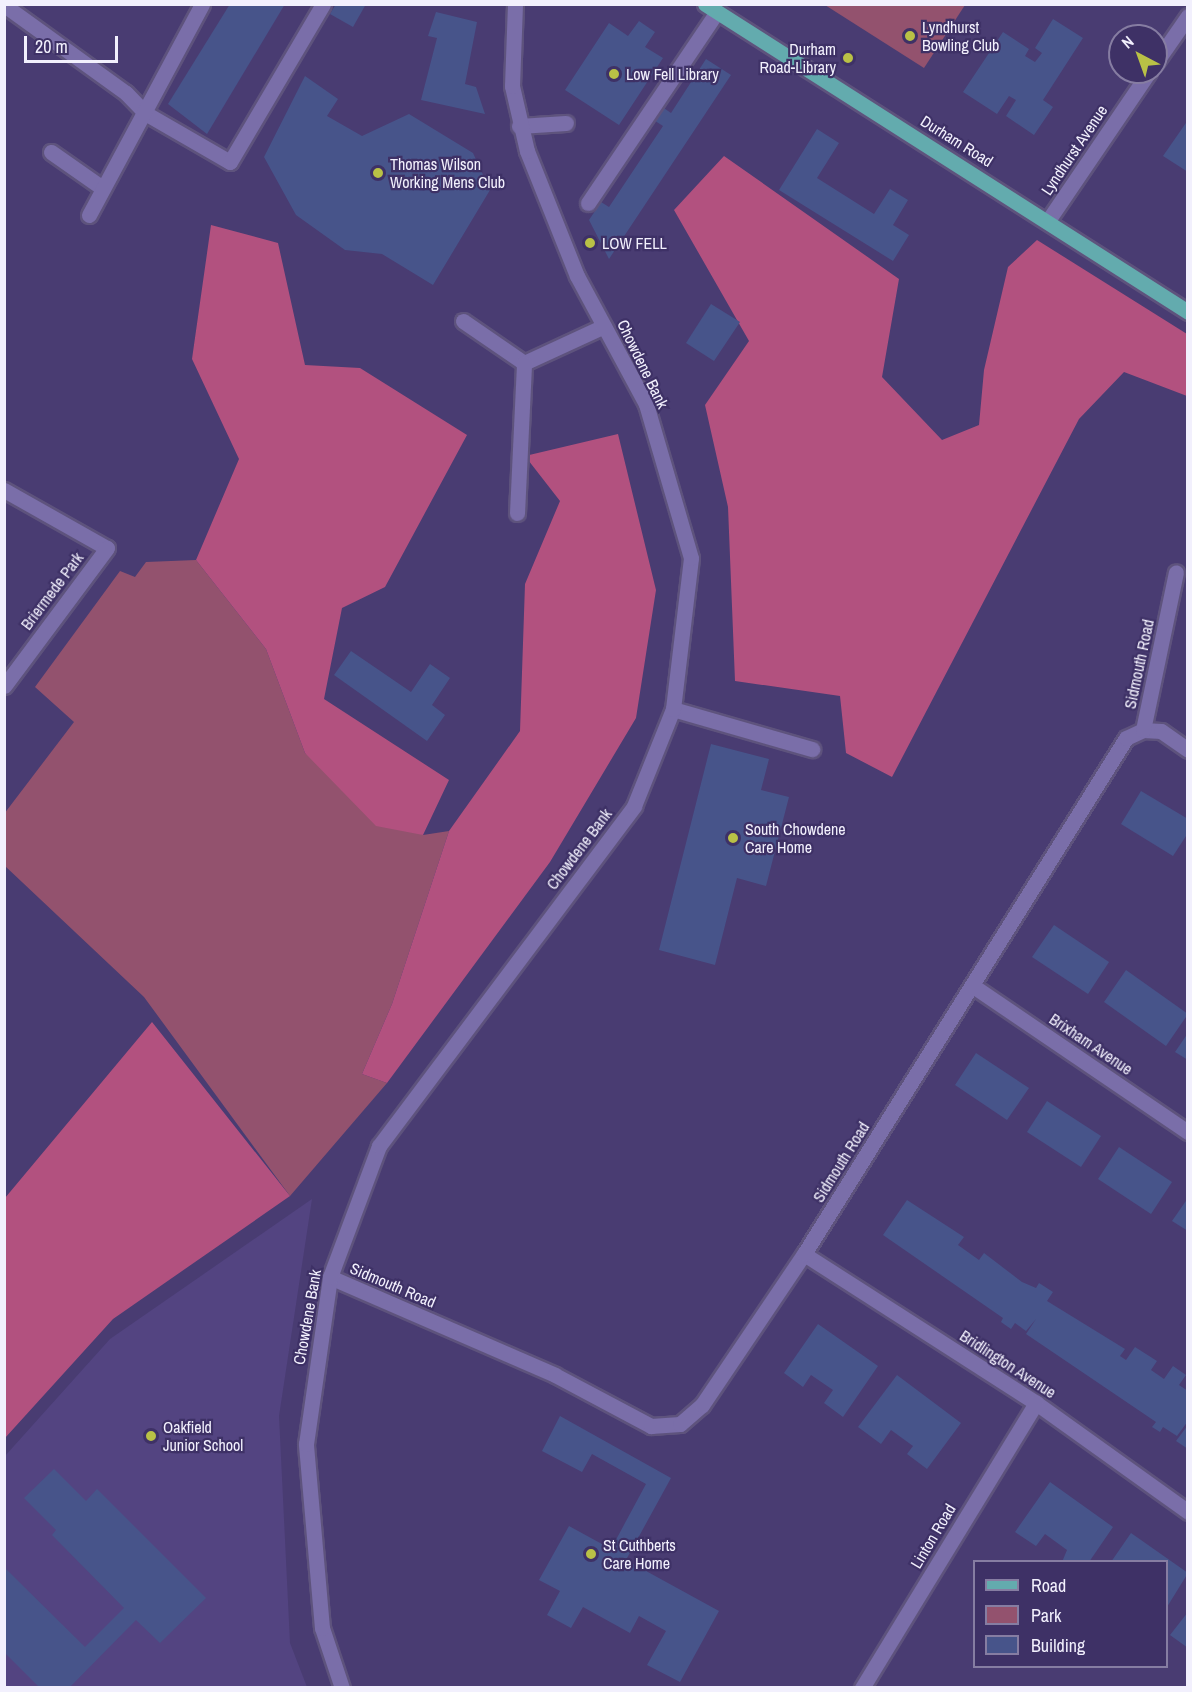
<!DOCTYPE html>
<html>
<head>
<meta charset="utf-8">
<style>
	body { margin:0 }
	#map { position:relative; width:1192px; height:1692px; overflow:hidden; background:#493c72; font-family:"Archivo Narrow",sans-serif }
	div>[style] { position:absolute }
	[style*='--x'] { left:calc(var(--x)*1px); top:calc(var(--y)*1px); width:calc(var(--w)*1px); rotate:calc(var(--a)*1deg) }
	.built>* { inset:0; background:#534481 }
	.green>* { inset:0; background:#93526e }
	.forest>* { inset:0; background:#b2517f }
	.building>* { inset:0; background:#47548a }
	.roads { filter:drop-shadow(2px 0 #5e537d) drop-shadow(-2px 0 #5e537d) drop-shadow(0 2px #5e537d) drop-shadow(0 -2px #5e537d) }
	.minor>* { height:15px; margin:-7.5px; padding:0 7.5px; transform-origin:7.5px; border-radius:7.5px; background:#7a6ea9 }
	.major>* { height:15px; margin:-7.5px; padding:0 7.5px; transform-origin:7.5px; border-radius:7.5px; background:#63abae }
	.dots>* { width:16px; height:16px; translate:-50% -50%; box-sizing:border-box; border:3px solid #3e3166; border-radius:50% }
	span { translate:-50% -50%; white-space:nowrap; text-align:center; line-height:1.15; -webkit-text-stroke:4.5px #3e3166; paint-order:stroke }
	.poi-label { font-size:16px; color:#f2f0fd }
	.left { translate:0 -50%; text-align:left }
	.right { translate:-100% -50%; text-align:right }
	.street-label { font-size:16px; color:#f2f0fd }
	.frame { position:absolute; inset:0; border:6px solid #f2f0fd; pointer-events:none }
	.legend { position:absolute; left:973px; top:1560px; width:195px; height:108px; box-sizing:border-box; background:#3e3166; border:2px solid #867da2; margin:0; padding:8px 10px; list-style:none; font-size:18px; color:#f2f0fd }
	.legend li { display:flex; align-items:center; gap:12px; height:30px }
	.legend b { width:30px; border:2px solid #867da2 }
	.north { position:absolute; left:1108px; top:24px; width:60px; height:60px; box-sizing:border-box; background:#3e3166; border:2px solid #867da2; border-radius:50%; rotate:319deg; font-size:16px; font-weight:700; line-height:24px; text-align:center; color:#f2f0fd }
	.north::after { content:''; display:block; margin:auto; width:21px; height:27px; background:#b9c146; clip-path:polygon(50% 0,100% 100%,50% 72%,0 100%) }
	.scale { position:absolute; left:24px; top:36px; width:94px; height:27px; box-sizing:border-box; border:3px solid #f2f0fd; border-top:0; padding-left:8px; font-size:18px; line-height:21px; white-space:nowrap; color:#f2f0fd; -webkit-text-stroke:4px #3e3166; paint-order:stroke }
</style>
</head>
<body>
<div id="map">
	<div class="built">
		<i style="clip-path:polygon(312px 1199px,279px 1416px,290px 1643px,307px 1687px,5px 1688px,5px 1456px,110px 1339px)"></i>
	</div>
	<div class="green">
		<i style="clip-path:polygon(825px 5px,965px 5px,924px 68px)"></i>
		<i style="clip-path:polygon(196px 560px,266px 649px,305px 753px,423px 835px,449px 831px,392px 1004px,362px 1074px,387px 1083px,290px 1196px,144px 997px,5px 866px,4px 814px,74px 722px,35px 687px,120px 571px,135px 577px,146px 562px)"></i>
	</div>
	<div class="forest">
		<i style="clip-path:polygon(724px 156px,899px 279px,882px 377px,942px 440px,979px 425px,984px 370px,1008px 267px,1037px 240px,1187px 334px,1187px 396px,1124px 372px,1079px 419px,892px 777px,846px 753px,840px 696px,735px 681px,728px 507px,705px 405px,749px 341px,674px 210px)"></i>
		<i style="clip-path:polygon(211px 225px,278px 243px,305px 365px,360px 368px,467px 435px,385px 587px,342px 608px,324px 699px,449px 780px,423px 835px,376px 826px,305px 753px,266px 649px,196px 560px,239px 459px,192px 359px)"></i>
		<i style="clip-path:polygon(618px 434px,656px 590px,636px 718px,550px 862px,387px 1083px,362px 1074px,392px 1004px,449px 831px,520px 731px,525px 584px,560px 501px,525px 456px)"></i>
		<i style="clip-path:polygon(152px 1022px,290px 1196px,113px 1319px,5px 1438px,5px 1198px)"></i>
	</div>
	<div class="building">
		<i style="clip-path:polygon(230px 4px,285px 4px,207px 134px,168px 104px)"></i>
		<i style="clip-path:polygon(336px 4px,366px 4px,353px 27px,330px 14px)"></i>
		<i style="clip-path:polygon(436px 12px,477px 22px,465px 84px,476px 87px,485px 114px,421px 100px,437px 38px,428px 36px)"></i>
		<i style="clip-path:polygon(1053px 19px,1083px 38px,1043px 100px,1053px 107px,1034px 135px,1006px 116px,1016px 100px,1009px 96px,997px 114px,963px 92px,1003px 32px,1029px 49px,1025px 56px,1035px 62px,1042px 53px,1035px 48px)"></i>
		<i style="clip-path:polygon(639px 21px,655px 32px,645px 47px,663px 58px,619px 125px,565px 90px,609px 23px,628px 36px)"></i>
		<i style="clip-path:polygon(706px 59px,731px 75px,609px 259px,589px 220px,601px 202px,609px 207px,663px 126px,649px 117px,658px 104px,671px 113px)"></i>
		<i style="clip-path:polygon(305px 76px,338px 99px,327px 116px,362px 136px,409px 114px,473px 153px,490px 190px,433px 285px,382px 254px,345px 250px,296px 215px,264px 157px)"></i>
		<i style="clip-path:polygon(1188px 120px,1188px 172px,1163px 156px)"></i>
		<i style="clip-path:polygon(817px 129px,839px 143px,817px 178px,874px 214px,890px 189px,908px 200px,893px 225px,909px 235px,893px 261px,779px 190px)"></i>
		<i style="clip-path:polygon(711px 304px,740px 322px,714px 361px,686px 343px)"></i>
		<i style="clip-path:polygon(351px 651px,411px 692px,430px 664px,450px 678px,432px 705px,445px 715px,427px 741px,334px 675px)"></i>
		<i style="clip-path:polygon(711px 744px,769px 759px,761px 790px,789px 797px,766px 886px,737px 878px,715px 965px,659px 950px)"></i>
		<i style="clip-path:polygon(1141px 791px,1188px 819px,1188px 833px,1173px 856px,1121px 824px)"></i>
		<i style="clip-path:polygon(1054px 925px,1109px 962px,1088px 994px,1032px 957px)"></i>
		<i style="clip-path:polygon(1126px 970px,1188px 1014px,1166px 1046px,1104px 1002px)"></i>
		<i style="clip-path:polygon(1188px 1033px,1188px 1060px,1175px 1052px)"></i>
		<i style="clip-path:polygon(976px 1053px,1029px 1088px,1007px 1120px,955px 1085px)"></i>
		<i style="clip-path:polygon(1047px 1101px,1101px 1136px,1081px 1167px,1027px 1132px)"></i>
		<i style="clip-path:polygon(1119px 1147px,1172px 1182px,1151px 1214px,1098px 1179px)"></i>
		<i style="clip-path:polygon(1188px 1198px,1188px 1231px,1172px 1221px)"></i>
		<i style="clip-path:polygon(907px 1200px,964px 1237px,958px 1245px,979px 1260px,984px 1253px,1022px 1282px,1036px 1288px,1039px 1283px,1053px 1292px,1047px 1301px,1125px 1349px,1120px 1356px,1126px 1360px,1135px 1347px,1157px 1361px,1151px 1370px,1164px 1379px,1173px 1366px,1186px 1375px,1179px 1385px,1188px 1391px,1188px 1421px,1177px 1436px,1163px 1427px,1160px 1432px,1152px 1427px,1156px 1422px,1026px 1334px,1036px 1319px,1026px 1331px,1015px 1323px,1011px 1329px,1001px 1322px,1003px 1318px,883px 1235px)"></i>
		<i style="clip-path:polygon(818px 1324px,878px 1366px,843px 1417px,824px 1403px,833px 1390px,811px 1375px,803px 1387px,784px 1373px)"></i>
		<i style="clip-path:polygon(897px 1375px,961px 1423px,927px 1469px,907px 1454px,913px 1446px,891px 1430px,881px 1444px,858px 1427px)"></i>
		<i style="clip-path:polygon(560px 1416px,671px 1478px,626px 1560px,719px 1611px,680px 1682px,647px 1665px,666px 1631px,639px 1616px,630px 1633px,583px 1607px,571px 1628px,547px 1615px,560px 1591px,539px 1580px,569px 1526px,611px 1549px,646px 1484px,592px 1454px,582px 1472px,542px 1451px)"></i>
		<i style="clip-path:polygon(1188px 1425px,1188px 1449px,1176px 1441px)"></i>
		<i style="clip-path:polygon(54px 1469px,86px 1501px,97px 1489px,206px 1598px,160px 1643px,136px 1620px,69px 1688px,40px 1688px,4px 1652px,4px 1567px,85px 1647px,124px 1608px,52px 1535px,56px 1530px,24px 1498px)"></i>
		<i style="clip-path:polygon(1050px 1482px,1113px 1527px,1089px 1562px,1062px 1562px,1067px 1550px,1045px 1534px,1036px 1546px,1015px 1532px)"></i>
		<i style="clip-path:polygon(1131px 1533px,1188px 1573px,1167px 1607px,1167px 1562px,1111px 1562px)"></i>
		<i style="clip-path:polygon(1188px 1612px,1188px 1648px,1170px 1635px)"></i>
	</div>
	<div class="roads">
		<div class="minor">
			<i style="--x:4;--y:5;--w:150;--a:35.8"></i>
			<i style="--x:126;--y:93;--w:28;--a:46"></i>
			<i style="--x:145;--y:113;--w:98;--a:30"></i>
			<i style="--x:230;--y:162;--w:183;--a:-59.5"></i>
			<i style="--x:1156;--y:62;--w:56;--a:-55.2"></i>
			<i style="--x:519;--y:126;--w:47;--a:-3.7"></i>
			<i style="--x:51;--y:152;--w:61;--a:35"></i>
			<i style="--x:588;--y:203;--w:230;--a:-56"></i>
			<i style="--x:89;--y:215;--w:239;--a:-61.8"></i>
			<i style="--x:1049;--y:219;--w:178;--a:-55.8"></i>
			<i style="--x:463;--y:321;--w:74;--a:34.5"></i>
			<i style="--x:524;--y:363;--w:88;--a:-24.8"></i>
			<i style="--x:4;--y:490;--w:118;--a:29.4"></i>
			<i style="--x:107;--y:548;--w:172;--a:126.7"></i>
			<i style="--x:517;--y:513;--w:150;--a:-87.3"></i>
			<i style="--x:673;--y:709;--w:145;--a:16.1"></i>
			<i style="--x:1143;--y:730;--w:18;--a:3"></i>
			<i style="--x:1161;--y:731;--w:33;--a:35"></i>
			<i style="--x:973;--y:986;--w:260;--a:34.2"></i>
			<i style="--x:804;--y:1254;--w:276;--a:32.7"></i>
			<i style="--x:1036;--y:1403;--w:187;--a:35.6"></i>
			<i style="--x:330;--y:1277;--w:245;--a:23.5"></i>
			<i style="--x:555;--y:1375;--w:109;--a:28"></i>
			<i style="--x:651;--y:1426;--w:29;--a:-4"></i>
			<i style="--x:680;--y:1424;--w:29;--a:-41"></i>
			<i style="--x:702;--y:1405;--w:182;--a:-56"></i>
			<i style="--x:804;--y:1254;--w:608;--a:-58.03"></i>
			<i style="--x:1126;--y:738;--w:19;--a:-25"></i>
			<i style="--x:1143;--y:730;--w:161;--a:-78.2"></i>
			<i style="--x:342;--y:1688;--w:63;--a:-108.4"></i>
			<i style="--x:322;--y:1628;--w:185;--a:-95"></i>
			<i style="--x:306;--y:1444;--w:169;--a:-81.8"></i>
			<i style="--x:330;--y:1277;--w:140;--a:-69.5"></i>
			<i style="--x:379;--y:1146;--w:425;--a:-53.1"></i>
			<i style="--x:634;--y:806;--w:105;--a:-68.1"></i>
			<i style="--x:673;--y:709;--w:152;--a:-83.2"></i>
			<i style="--x:691;--y:558;--w:160;--a:-106.3"></i>
			<i style="--x:646;--y:404;--w:145;--a:-118.3"></i>
			<i style="--x:577;--y:276;--w:135;--a:-111.8"></i>
			<i style="--x:527;--y:151;--w:67;--a:-103"></i>
			<i style="--x:512;--y:86;--w:82;--a:-87.9"></i>
			<i style="--x:862;--y:1688;--w:334;--a:-58.6"></i>
		</div>
		<div class="major">
			<i style="--x:705;--y:4;--w:573;--a:32.52"></i>
		</div>
	</div>
	<div class="dots">
		<i style="left:910px;top:36px;background:#b9c146"></i>
		<i style="left:848px;top:58px;background:#b9c146"></i>
		<i style="left:614px;top:74px;background:#b9c146"></i>
		<i style="left:378px;top:173px;background:#b9c146"></i>
		<i style="left:590px;top:243px;background:#b9c146"></i>
		<i style="left:733px;top:838px;background:#b9c146"></i>
		<i style="left:151px;top:1436px;background:#b9c146"></i>
		<i style="left:591px;top:1554px;background:#b9c146"></i>
	</div>
	<div class="poi-label">
		<span class="left" style="left:922px;top:36px">Lyndhurst<br>Bowling Club</span>
		<span class="right" style="left:836px;top:58px">Durham<br>Road-Library</span>
		<span class="left" style="left:626px;top:74px">Low Fell Library</span>
		<span class="left" style="left:390px;top:173px">Thomas Wilson<br>Working Mens Club</span>
		<span class="left" style="left:602px;top:243px">LOW FELL</span>
		<span class="left" style="left:745px;top:838px">South Chowdene<br>Care Home</span>
		<span class="left" style="left:163px;top:1436px">Oakfield<br>Junior School</span>
		<span class="left" style="left:603px;top:1554px">St Cuthberts<br>Care Home</span>
	</div>
	<div class="street-label">
		<span style="left:957px;top:141px;rotate:32deg">Durham Road</span>
		<span style="left:1074px;top:150px;rotate:-56deg">Lyndhurst Avenue</span>
		<span style="left:643px;top:364px;rotate:64deg">Chowdene Bank</span>
		<span style="left:52px;top:591px;rotate:-53deg">Briermede Park</span>
		<span style="left:1139px;top:664px;rotate:-78deg">Sidmouth Road</span>
		<span style="left:579px;top:849px;rotate:-53deg">Chowdene Bank</span>
		<span style="left:1091px;top:1044px;rotate:34deg">Brixham Avenue</span>
		<span style="left:841px;top:1162px;rotate:-58deg">Sidmouth Road</span>
		<span style="left:393px;top:1285px;rotate:23deg">Sidmouth Road</span>
		<span style="left:307px;top:1317px;rotate:-80deg">Chowdene Bank</span>
		<span style="left:1008px;top:1364px;rotate:33deg">Bridlington Avenue</span>
		<span style="left:933px;top:1536px;rotate:-59deg">Linton Road</span>
	</div>
	<div class="frame"></div>
	<ul class="legend">
	<li><b style="height:8px;background:#63abae"></b>Road</li>
	<li><b style="height:16px;background:#93526e"></b>Park</li>
	<li><b style="height:16px;background:#47548a"></b>Building</li>
	</ul>
	<div class="north">N</div>
	<div class="scale">20 m</div>
</div>
</body>
</html>
